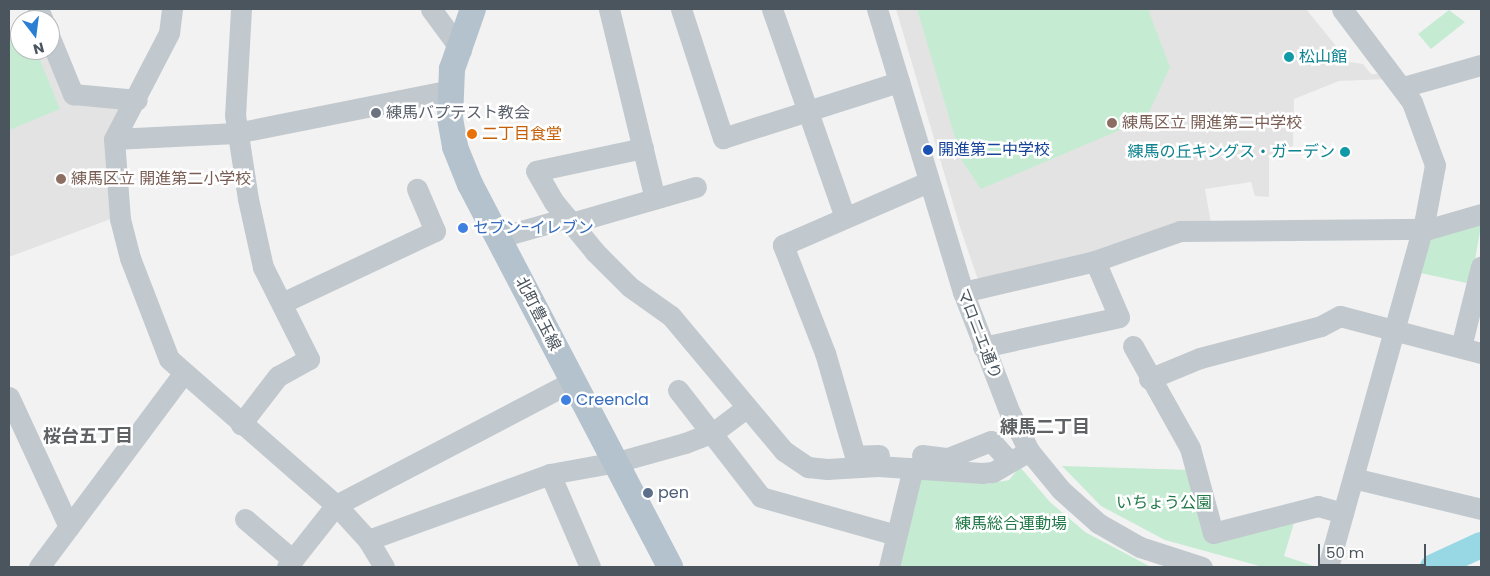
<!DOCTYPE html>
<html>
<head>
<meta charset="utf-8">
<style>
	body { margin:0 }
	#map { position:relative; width:1490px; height:576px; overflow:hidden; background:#f3f2f2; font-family:Poppins,"Noto Sans JP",sans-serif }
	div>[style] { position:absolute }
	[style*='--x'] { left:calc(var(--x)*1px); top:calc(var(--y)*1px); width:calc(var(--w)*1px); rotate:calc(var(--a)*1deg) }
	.education>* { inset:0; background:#e4e3e3 }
	.green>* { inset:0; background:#c5ecd2 }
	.river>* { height:26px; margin:-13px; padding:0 13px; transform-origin:13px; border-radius:13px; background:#97d8e4 }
	.minor>* { height:21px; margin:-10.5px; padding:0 10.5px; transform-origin:10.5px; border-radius:10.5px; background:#c1c9ce }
	.major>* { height:26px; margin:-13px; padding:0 13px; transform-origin:13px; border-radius:13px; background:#b4c2cd }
	.dots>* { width:14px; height:14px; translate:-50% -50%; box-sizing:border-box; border:2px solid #fff; border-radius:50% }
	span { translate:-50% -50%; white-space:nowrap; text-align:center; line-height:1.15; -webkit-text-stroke:5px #fff; paint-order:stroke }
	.culture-label { font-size:16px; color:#0d838f }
	.left { translate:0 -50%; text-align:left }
	.right { translate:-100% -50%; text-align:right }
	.worship-label { font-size:16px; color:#5b616d }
	.education-label { font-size:16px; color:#785e54 }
	.food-label { font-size:16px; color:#c56008 }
	.transit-label { font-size:16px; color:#164399 }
	.shop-label { font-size:16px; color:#366cbe }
	.street-label { font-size:16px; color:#4b555d }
	.service-label { font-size:16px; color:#4e5e75 }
	.park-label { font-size:16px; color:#217848 }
	.neighbourhood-label { font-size:18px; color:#5e6265; font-weight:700 }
	.frame { position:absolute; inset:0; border:10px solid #4b555d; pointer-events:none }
	.north { position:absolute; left:10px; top:10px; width:50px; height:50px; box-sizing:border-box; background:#fff; border:1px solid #b7bbbe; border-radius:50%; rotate:165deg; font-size:14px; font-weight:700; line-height:20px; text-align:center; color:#4b555d }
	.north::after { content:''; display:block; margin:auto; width:18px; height:22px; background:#2c7ed3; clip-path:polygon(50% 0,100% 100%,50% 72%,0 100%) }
	.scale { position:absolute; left:1318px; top:544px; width:108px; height:22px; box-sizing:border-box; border:2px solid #4b555d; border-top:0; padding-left:6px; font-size:15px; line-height:18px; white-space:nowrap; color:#4b555d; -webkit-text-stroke:4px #fff; paint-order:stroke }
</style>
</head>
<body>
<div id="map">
	<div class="education">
		<i style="clip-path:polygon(896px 9px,1306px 9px,1349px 62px,1363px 64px,1371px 74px,1384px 74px,1388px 79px,1339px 81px,1294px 99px,1293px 146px,1269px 156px,1269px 197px,1255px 196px,1251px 182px,1205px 189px,1211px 223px,982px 281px,977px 277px,960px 227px)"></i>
		<i style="clip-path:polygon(9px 27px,14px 39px,20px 37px,20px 50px,49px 50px,71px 102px,124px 105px,116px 217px,9px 257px)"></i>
	</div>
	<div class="green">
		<i style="clip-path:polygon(917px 9px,1148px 9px,1170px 67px,1146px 119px,981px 189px,962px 161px)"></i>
		<i style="clip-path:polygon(1449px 10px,1465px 22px,1431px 49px,1418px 34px)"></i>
		<i style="clip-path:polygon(9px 35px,24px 53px,36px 50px,60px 109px,9px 130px)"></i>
		<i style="clip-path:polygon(1481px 225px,1471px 284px,1416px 272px,1426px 240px)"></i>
		<i style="clip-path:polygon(1062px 466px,1192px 470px,1211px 541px,1294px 523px,1284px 556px,1317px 567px,1263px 567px,1165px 540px,1101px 506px)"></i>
		<i style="clip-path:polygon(1020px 467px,1050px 502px,1085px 532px,1151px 567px,898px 567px,919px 479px,987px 484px,1009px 480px)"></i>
	</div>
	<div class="river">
		<i style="--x:1433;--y:567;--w:53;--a:-24.6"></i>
	</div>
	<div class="minor">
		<i style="--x:38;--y:9;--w:12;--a:66"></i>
		<i style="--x:172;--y:9;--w:24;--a:97"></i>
		<i style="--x:169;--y:33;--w:119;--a:117.4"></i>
		<i style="--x:114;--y:139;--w:80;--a:85.7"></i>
		<i style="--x:120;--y:219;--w:40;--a:75.6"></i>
		<i style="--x:130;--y:258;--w:108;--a:68.9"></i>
		<i style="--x:169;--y:359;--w:222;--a:41.2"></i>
		<i style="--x:336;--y:505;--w:47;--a:47.6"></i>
		<i style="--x:368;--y:540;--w:31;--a:59"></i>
		<i style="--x:241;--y:9;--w:106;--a:93.2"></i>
		<i style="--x:235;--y:115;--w:85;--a:81.2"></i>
		<i style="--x:248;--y:199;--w:70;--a:77.6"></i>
		<i style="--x:263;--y:267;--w:103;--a:63.4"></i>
		<i style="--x:309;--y:359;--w:35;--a:151"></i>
		<i style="--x:278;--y:376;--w:61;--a:127.6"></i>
		<i style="--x:431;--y:9;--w:51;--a:53.8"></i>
		<i style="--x:609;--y:9;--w:195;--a:76.4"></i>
		<i style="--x:681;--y:9;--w:136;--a:72"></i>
		<i style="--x:723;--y:138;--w:185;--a:-17.7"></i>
		<i style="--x:772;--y:9;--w:220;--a:70.7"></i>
		<i style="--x:877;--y:9;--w:296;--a:73.1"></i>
		<i style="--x:963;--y:292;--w:130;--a:68.8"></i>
		<i style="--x:1010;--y:413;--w:42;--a:63.4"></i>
		<i style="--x:1029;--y:451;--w:50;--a:50.6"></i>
		<i style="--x:1061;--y:490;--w:50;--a:41.7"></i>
		<i style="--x:1098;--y:523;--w:48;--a:29.7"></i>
		<i style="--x:1140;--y:547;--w:65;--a:17.9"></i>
		<i style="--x:50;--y:38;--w:61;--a:67.7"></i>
		<i style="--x:73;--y:94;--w:64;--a:5.4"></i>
		<i style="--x:1403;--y:87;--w:81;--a:-15.8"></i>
		<i style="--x:114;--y:139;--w:122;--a:-2.8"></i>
		<i style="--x:236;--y:133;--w:219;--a:-11.3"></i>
		<i style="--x:643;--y:148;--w:109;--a:167.9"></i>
		<i style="--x:536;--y:171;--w:36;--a:60"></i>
		<i style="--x:554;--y:202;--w:65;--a:50.6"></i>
		<i style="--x:595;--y:252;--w:49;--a:45"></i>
		<i style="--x:630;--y:287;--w:50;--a:35.3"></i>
		<i style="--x:671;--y:316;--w:176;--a:50.1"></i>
		<i style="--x:784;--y:451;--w:29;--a:34"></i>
		<i style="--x:808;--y:467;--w:19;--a:6"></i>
		<i style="--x:827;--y:469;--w:51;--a:-3.4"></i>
		<i style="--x:878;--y:466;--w:104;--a:3.9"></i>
		<i style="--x:982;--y:473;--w:11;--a:-5"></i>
		<i style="--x:993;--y:472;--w:42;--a:-30.3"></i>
		<i style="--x:571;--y:223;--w:130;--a:-16.1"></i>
		<i style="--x:500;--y:237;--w:70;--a:-15.8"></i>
		<i style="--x:963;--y:292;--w:136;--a:-13.2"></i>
		<i style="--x:1095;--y:261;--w:90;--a:-19.4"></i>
		<i style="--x:1180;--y:231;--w:249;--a:-0.5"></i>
		<i style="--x:1429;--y:229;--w:54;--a:-16.1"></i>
		<i style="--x:282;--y:303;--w:169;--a:-25.2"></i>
		<i style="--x:435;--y:231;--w:46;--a:-113.2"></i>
		<i style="--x:1133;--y:346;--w:117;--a:60.8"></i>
		<i style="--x:1190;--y:448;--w:88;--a:74.9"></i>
		<i style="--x:1213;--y:533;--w:108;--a:-14.4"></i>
		<i style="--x:1318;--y:506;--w:26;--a:16"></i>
		<i style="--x:983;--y:347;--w:139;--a:-12.4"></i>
		<i style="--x:1119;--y:317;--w:61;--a:-113.2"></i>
		<i style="--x:1461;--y:347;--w:83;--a:-76.1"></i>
		<i style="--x:1149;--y:379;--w:55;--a:-22.4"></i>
		<i style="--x:1200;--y:358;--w:125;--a:-14.8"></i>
		<i style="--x:1321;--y:326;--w:21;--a:-28"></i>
		<i style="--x:1340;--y:316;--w:146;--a:14.7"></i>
		<i style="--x:678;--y:390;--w:135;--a:52.2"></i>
		<i style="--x:761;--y:497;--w:140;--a:15.7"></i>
		<i style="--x:9;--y:397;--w:143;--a:65.2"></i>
		<i style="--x:879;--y:455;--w:24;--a:178"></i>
		<i style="--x:855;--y:456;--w:107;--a:-106.2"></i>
		<i style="--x:825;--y:353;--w:116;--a:-111.3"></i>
		<i style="--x:783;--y:245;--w:158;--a:-23.5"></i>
		<i style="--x:922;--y:455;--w:26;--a:7"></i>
		<i style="--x:948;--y:458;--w:46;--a:-21.6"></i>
		<i style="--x:991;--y:441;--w:28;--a:48"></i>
		<i style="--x:550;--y:474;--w:101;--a:66.7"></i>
		<i style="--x:1353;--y:478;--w:132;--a:13.6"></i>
		<i style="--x:245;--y:519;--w:63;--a:40.5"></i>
		<i style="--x:368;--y:540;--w:194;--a:-19.9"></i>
		<i style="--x:550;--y:474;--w:68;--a:-10.2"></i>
		<i style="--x:617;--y:462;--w:71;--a:-15.6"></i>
		<i style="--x:685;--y:443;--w:31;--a:-21"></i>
		<i style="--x:714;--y:432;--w:41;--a:-37.1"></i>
		<i style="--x:39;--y:567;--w:241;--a:-53.3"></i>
		<i style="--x:287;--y:567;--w:79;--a:-51.7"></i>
		<i style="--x:336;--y:505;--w:267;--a:-27.6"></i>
		<i style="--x:889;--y:567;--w:102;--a:-76.4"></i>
		<i style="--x:1328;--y:567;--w:361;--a:-74.4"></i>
		<i style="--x:1425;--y:219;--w:55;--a:-79.5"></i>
		<i style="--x:1435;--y:165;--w:67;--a:-110.1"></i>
		<i style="--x:1412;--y:102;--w:116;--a:-127"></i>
	</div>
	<div class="major">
		<i style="--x:473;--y:9;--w:64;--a:109.3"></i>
		<i style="--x:452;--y:69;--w:49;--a:92.3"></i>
		<i style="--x:450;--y:118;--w:29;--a:80"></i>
		<i style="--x:455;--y:147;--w:40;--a:68"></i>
		<i style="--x:470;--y:184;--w:432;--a:62.4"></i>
	</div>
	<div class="dots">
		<i style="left:1289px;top:57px;background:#0f9aa8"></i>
		<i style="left:376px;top:113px;background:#6b7280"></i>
		<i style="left:1112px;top:123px;background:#8d6e63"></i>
		<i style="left:472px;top:134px;background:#e8710a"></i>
		<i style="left:928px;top:150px;background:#1a4fb4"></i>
		<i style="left:1345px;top:152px;background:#0f9aa8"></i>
		<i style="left:61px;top:179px;background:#8d6e63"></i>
		<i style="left:463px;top:228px;background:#3f7fe0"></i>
		<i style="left:566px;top:400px;background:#3f7fe0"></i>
		<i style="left:648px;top:493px;background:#5c6f8a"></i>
	</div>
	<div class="culture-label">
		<span class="left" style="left:1299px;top:57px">松山館</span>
		<span class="right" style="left:1335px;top:152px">練馬の丘キングス・ガーデン</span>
	</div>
	<div class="worship-label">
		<span class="left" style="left:386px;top:113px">練馬バプテスト教会</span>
	</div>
	<div class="education-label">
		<span class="left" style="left:1122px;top:123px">練馬区立 開進第二中学校</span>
		<span class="left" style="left:71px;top:179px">練馬区立 開進第二小学校</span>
	</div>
	<div class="food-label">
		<span class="left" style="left:482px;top:134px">二丁目食堂</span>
	</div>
	<div class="transit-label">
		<span class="left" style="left:938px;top:150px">開進第二中学校</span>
	</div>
	<div class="shop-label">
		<span class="left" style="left:473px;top:228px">セブン-イレブン</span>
		<span class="left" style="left:576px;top:400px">Creencla</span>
	</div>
	<div class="street-label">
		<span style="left:538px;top:314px;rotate:63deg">北町豊玉線</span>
		<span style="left:979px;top:334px;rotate:69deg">マロニエ通り</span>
	</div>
	<div class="service-label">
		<span class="left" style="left:658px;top:493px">pen</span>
	</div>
	<div class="park-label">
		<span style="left:1164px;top:503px">いちょう公園</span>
		<span style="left:1011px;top:524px">練馬総合運動場</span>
	</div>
	<div class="neighbourhood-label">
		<span style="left:1045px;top:427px">練馬二丁目</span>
		<span style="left:88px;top:436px">桜台五丁目</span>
	</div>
	<div class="frame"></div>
	<div class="north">N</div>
	<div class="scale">50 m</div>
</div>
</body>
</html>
